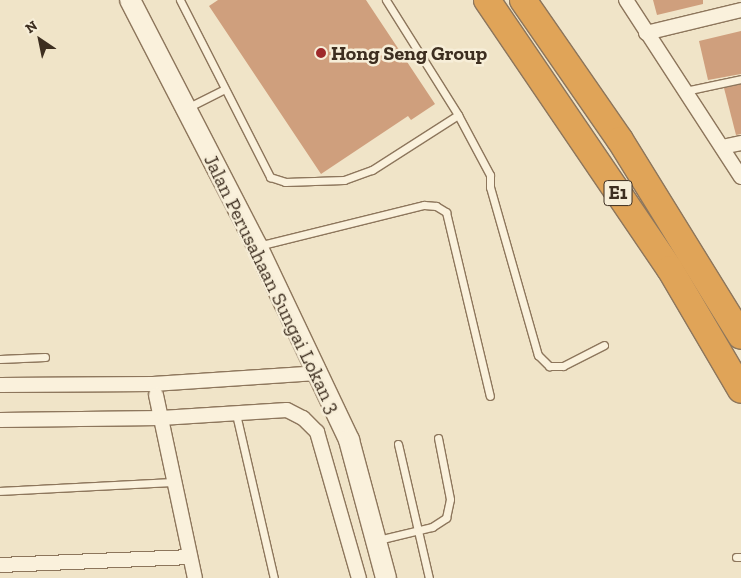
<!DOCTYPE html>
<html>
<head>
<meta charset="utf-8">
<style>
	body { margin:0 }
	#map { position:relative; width:741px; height:578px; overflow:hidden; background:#f0e4c8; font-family:"Zilla Slab",serif }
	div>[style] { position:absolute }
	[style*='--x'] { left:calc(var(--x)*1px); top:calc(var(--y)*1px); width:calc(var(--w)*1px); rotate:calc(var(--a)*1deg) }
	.building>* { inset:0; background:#cf9f7d }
	.roads { filter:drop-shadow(1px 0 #8d765c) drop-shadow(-1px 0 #8d765c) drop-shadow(0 1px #8d765c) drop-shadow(0 -1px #8d765c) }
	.lane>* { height:7px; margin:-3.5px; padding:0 3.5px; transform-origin:3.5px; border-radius:3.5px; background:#faf1dc }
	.street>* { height:14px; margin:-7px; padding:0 7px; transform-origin:7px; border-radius:7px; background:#faf1dc }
	.secondary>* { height:20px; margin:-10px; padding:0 10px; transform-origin:10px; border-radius:10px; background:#faf1dc }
	.highway>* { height:26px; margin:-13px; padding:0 13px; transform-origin:13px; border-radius:13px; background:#e0a458 }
	.dots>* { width:14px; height:14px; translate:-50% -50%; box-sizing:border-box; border:2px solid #f7eed8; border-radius:50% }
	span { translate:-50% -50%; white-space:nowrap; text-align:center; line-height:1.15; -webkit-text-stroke:5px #f7eed8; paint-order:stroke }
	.shield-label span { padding:1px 4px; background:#f7eed8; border:1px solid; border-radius:4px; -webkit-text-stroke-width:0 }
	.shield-label { font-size:19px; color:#3d2e20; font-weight:700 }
	.poi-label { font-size:20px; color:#3d2e20; font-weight:700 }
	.left { translate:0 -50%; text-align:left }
	.street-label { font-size:20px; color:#3d2e20 }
	.north { position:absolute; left:15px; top:15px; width:50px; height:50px; -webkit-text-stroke:4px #f7eed8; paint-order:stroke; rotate:326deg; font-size:14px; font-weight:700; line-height:20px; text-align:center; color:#3d2e20 }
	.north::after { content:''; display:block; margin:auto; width:18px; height:22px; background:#3d2e20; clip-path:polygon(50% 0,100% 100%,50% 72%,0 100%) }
</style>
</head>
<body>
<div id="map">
	<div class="building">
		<i style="clip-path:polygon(218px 0,366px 0,435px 104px,411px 120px,408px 116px,321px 174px,209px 6px)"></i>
		<i style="clip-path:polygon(653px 0,703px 0,703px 4px,657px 15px)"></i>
		<i style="clip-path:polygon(741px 31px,741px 74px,708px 80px,699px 41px)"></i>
		<i style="clip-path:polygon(741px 84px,741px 134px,736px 135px,724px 88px)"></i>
	</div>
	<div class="roads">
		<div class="lane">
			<i style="--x:180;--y:0;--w:199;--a:63"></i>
			<i style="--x:270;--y:177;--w:16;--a:18"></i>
			<i style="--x:285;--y:182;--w:59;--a:-1.9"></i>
			<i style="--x:344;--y:180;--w:30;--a:-20"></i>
			<i style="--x:372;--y:170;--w:102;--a:-32.6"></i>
			<i style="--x:386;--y:0;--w:136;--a:57.9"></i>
			<i style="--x:458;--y:115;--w:68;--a:61.9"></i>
			<i style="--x:490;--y:175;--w:12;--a:90"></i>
			<i style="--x:490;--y:187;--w:175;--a:74.1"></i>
			<i style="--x:538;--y:355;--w:16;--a:45"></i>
			<i style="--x:549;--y:366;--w:14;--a:0"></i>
			<i style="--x:563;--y:366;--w:46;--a:-27.1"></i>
			<i style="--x:685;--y:91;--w:57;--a:-12.1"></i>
			<i style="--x:187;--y:108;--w:42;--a:-26.6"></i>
			<i style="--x:258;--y:246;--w:171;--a:-13.9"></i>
			<i style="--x:424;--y:205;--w:12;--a:5"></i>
			<i style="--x:436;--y:206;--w:12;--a:31"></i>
			<i style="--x:446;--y:212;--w:189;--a:76.6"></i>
			<i style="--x:0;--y:359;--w:45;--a:-2.5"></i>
			<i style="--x:236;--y:414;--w:168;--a:77"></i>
			<i style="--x:398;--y:444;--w:138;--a:77"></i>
			<i style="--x:0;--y:491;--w:174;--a:-3"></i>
			<i style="--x:378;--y:540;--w:56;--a:-13.5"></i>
			<i style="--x:432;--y:527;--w:17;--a:-33"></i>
			<i style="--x:446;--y:518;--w:19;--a:-78"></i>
			<i style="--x:450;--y:499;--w:62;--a:-101.1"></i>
			<i style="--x:736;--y:557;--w:5;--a:0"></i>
		</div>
		<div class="street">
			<i style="--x:626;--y:0;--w:211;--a:57"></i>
			<i style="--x:646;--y:33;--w:98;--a:-13.6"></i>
			<i style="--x:722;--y:147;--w:19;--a:-12"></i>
			<i style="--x:0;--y:385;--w:153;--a:-0.4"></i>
			<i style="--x:153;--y:384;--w:164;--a:-3.8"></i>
			<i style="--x:156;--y:395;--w:187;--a:78"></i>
			<i style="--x:0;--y:420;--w:161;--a:-0.7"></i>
			<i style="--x:161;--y:418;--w:126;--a:-3.6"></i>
			<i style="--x:287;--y:410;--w:18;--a:27"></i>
			<i style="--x:303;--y:418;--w:20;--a:45"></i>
			<i style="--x:317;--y:432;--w:152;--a:74"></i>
			<i style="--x:0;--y:565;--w:190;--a:-2.4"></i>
		</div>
		<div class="secondary">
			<i style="--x:130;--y:0;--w:277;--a:62.7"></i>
			<i style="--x:257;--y:246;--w:215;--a:64.6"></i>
			<i style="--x:349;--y:440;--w:143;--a:75"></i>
		</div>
		<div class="highway">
			<i style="--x:487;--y:0;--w:325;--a:55.8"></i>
			<i style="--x:670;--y:269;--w:140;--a:59.6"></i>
			<i style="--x:523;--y:0;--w:170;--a:55.3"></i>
			<i style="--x:620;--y:140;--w:230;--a:58.3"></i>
		</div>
	</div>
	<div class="dots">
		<i style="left:321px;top:53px;background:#9e2a2b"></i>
	</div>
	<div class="shield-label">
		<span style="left:618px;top:193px">E1</span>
	</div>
	<div class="poi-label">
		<span class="left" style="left:331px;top:53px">Hong Seng Group</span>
	</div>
	<div class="street-label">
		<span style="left:272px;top:284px;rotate:64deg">Jalan Perusahaan Sungai Lokan 3</span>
	</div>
	<div class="north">N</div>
</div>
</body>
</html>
